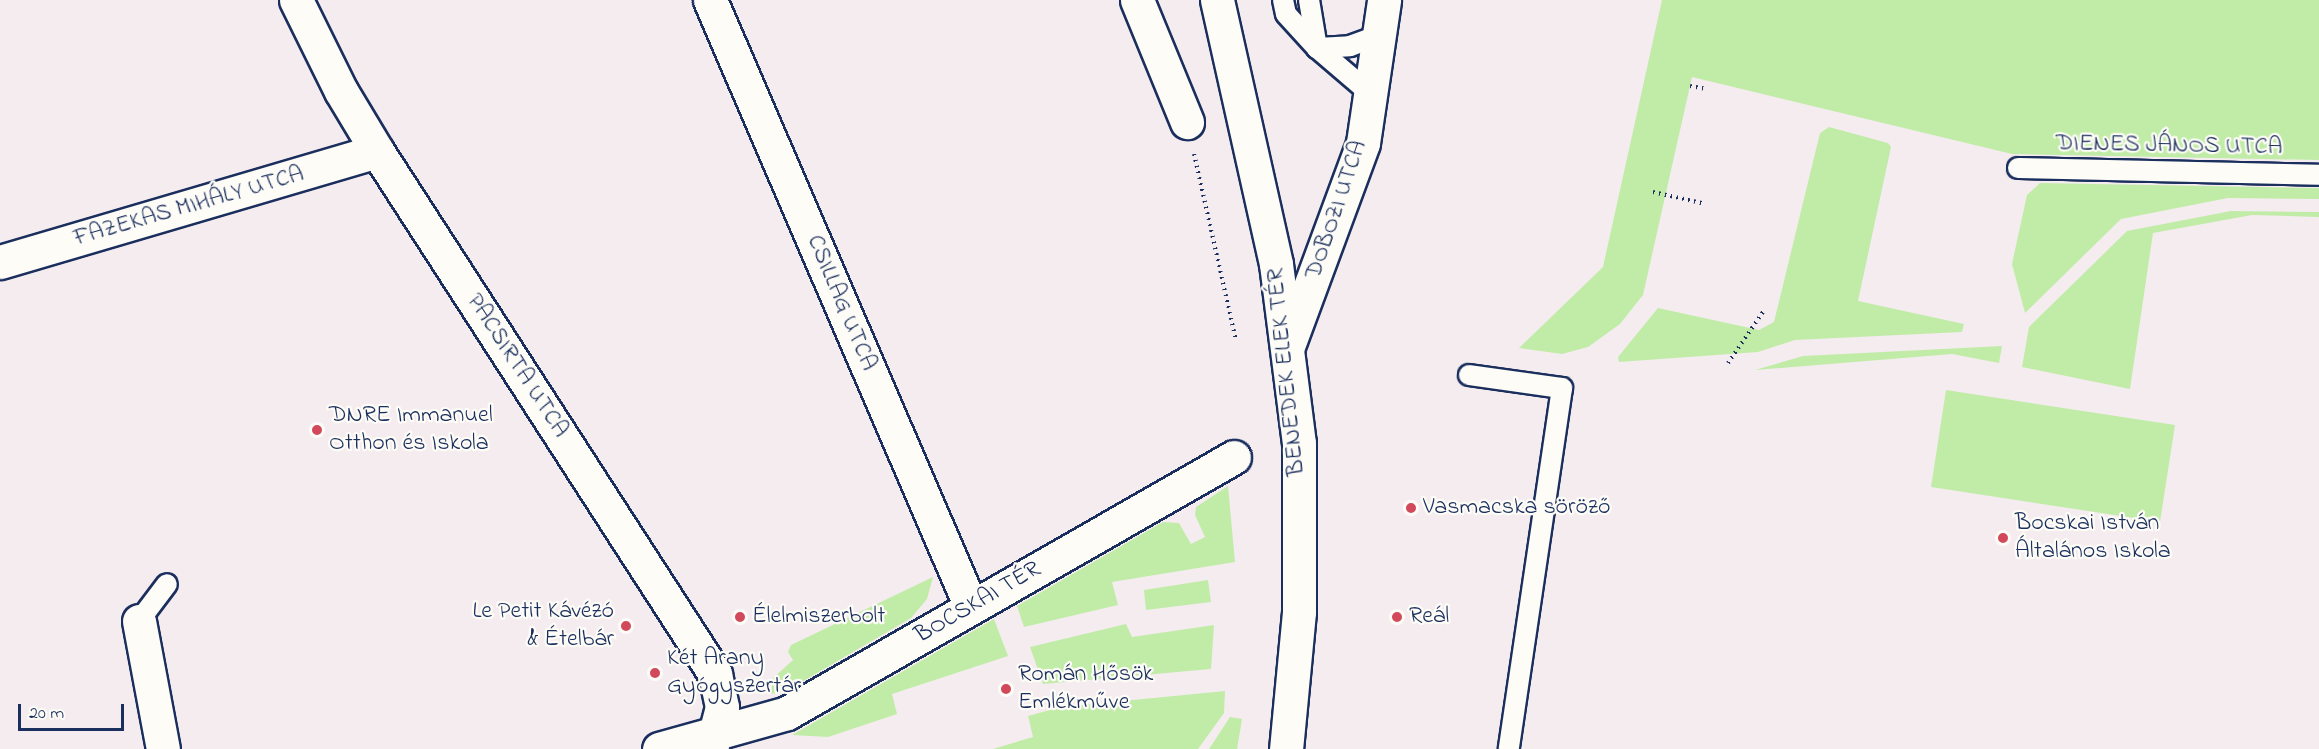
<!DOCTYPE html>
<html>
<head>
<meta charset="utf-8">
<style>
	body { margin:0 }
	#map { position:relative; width:2319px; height:749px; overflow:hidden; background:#f5ecef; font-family:"Indie Flower",sans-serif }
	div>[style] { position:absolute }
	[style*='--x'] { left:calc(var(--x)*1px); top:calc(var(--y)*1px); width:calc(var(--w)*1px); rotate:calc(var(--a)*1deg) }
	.green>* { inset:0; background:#c1eca8 }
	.path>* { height:4px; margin-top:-2px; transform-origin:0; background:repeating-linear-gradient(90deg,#1b2f5e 0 1.5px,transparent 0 6px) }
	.roads { filter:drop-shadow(2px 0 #1b2f5e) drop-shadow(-2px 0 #1b2f5e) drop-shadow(0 2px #1b2f5e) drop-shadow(0 -2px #1b2f5e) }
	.lane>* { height:20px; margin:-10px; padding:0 10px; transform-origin:10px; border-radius:10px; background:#fdfcf7 }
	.street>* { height:33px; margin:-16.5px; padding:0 16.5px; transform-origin:16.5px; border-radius:16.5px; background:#fdfcf7 }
	.primary>* { height:33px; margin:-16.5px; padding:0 16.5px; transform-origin:16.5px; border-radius:16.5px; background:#fdfcf7 }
	.dots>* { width:16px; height:16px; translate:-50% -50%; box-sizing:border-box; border:3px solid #fdfcf7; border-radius:50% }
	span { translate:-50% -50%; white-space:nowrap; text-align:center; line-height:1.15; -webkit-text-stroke:4.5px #fdfcf7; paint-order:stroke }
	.street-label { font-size:24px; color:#1b2f5e }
	.poi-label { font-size:24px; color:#1b2f5e }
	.left { translate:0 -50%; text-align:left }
	.right { translate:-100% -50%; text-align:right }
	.scale { position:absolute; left:18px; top:704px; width:106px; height:27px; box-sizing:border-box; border:3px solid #1b2f5e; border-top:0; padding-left:8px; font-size:18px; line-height:21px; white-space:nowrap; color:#1b2f5e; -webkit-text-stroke:4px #fdfcf7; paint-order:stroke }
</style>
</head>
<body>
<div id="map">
	<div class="green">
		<i style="clip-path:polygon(1662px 0,2319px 0,2319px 160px,2012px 154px,1692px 77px,1643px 295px,1620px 324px,1588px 347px,1562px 354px,1519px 348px,1603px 267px)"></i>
		<i style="clip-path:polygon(1829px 127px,1888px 143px,1891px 147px,1858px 301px,1964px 324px,1962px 332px,1795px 340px,1758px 352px,1619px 362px,1618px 357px,1658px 308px,1759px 330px,1774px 322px,1820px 133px)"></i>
		<i style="clip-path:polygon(2040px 183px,2319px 188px,2319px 199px,2228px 198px,2121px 219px,2025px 313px,2012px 264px,2027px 195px)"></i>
		<i style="clip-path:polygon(2231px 211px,2319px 212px,2319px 217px,2252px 215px,2153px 233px,2130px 389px,2022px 367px,2029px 327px,2127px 231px)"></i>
		<i style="clip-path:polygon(2002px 346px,1999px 363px,1952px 354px,1755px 370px,1803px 356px)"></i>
		<i style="clip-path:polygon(1946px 390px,2175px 425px,2160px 522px,1931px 487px)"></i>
		<i style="clip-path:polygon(1228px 486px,1235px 562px,1112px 582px,1118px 605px,1024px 627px,1017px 606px,1163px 522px,1179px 523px,1191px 544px,1205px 537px,1195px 515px,1196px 507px)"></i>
		<i style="clip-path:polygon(933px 577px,927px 599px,911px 618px,788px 690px,771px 694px,773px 678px,793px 660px,788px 652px,791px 645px)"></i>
		<i style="clip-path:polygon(1208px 580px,1211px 602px,1146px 610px,1144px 590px)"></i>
		<i style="clip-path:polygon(994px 619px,1008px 656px,892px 694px,897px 714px,828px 737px,792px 735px)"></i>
		<i style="clip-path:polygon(1126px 624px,1132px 637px,1214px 625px,1211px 669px,1043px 684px,1030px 647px)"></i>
		<i style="clip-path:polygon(1225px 691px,1224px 713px,1198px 749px,993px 749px,1033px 737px,1028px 716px,1061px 707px)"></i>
		<i style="clip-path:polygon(1230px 717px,1242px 719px,1237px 749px,1209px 749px)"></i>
	</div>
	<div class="path">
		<i style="--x:1690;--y:86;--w:17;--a:10"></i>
		<i style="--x:1194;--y:154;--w:191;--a:77.3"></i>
		<i style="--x:1653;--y:192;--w:50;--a:12.7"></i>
		<i style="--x:1728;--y:363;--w:65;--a:-55.6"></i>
	</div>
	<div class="roads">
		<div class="lane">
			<i style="--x:1283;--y:0;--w:14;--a:78"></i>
			<i style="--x:1286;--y:14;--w:46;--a:47.6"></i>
			<i style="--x:1317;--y:48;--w:71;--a:40.4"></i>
			<i style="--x:1309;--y:0;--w:49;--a:80.5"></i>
			<i style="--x:1317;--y:48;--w:33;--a:-3"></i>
			<i style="--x:1350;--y:46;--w:30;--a:-20"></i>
			<i style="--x:2018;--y:168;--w:301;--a:1.3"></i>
			<i style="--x:1469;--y:375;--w:94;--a:8"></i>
			<i style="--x:1562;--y:388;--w:365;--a:98.4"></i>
			<i style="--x:139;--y:621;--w:46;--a:-52.9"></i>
		</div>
		<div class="street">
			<i style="--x:296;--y:0;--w:102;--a:63.7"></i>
			<i style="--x:341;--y:91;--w:70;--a:59"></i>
			<i style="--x:377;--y:151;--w:623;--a:57.13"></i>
			<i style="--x:715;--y:674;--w:34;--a:78"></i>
			<i style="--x:722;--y:707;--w:43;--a:104.7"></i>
			<i style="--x:710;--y:0;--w:661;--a:66.73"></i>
			<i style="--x:1137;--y:0;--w:132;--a:67.7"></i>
			<i style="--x:0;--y:262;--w:393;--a:-16.4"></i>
			<i style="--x:1288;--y:346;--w:216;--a:-69.7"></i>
			<i style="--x:1363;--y:143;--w:145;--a:-81.6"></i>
			<i style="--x:139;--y:621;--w:130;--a:79.4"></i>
			<i style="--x:659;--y:749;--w:133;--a:-15.7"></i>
			<i style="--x:787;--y:713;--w:515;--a:-29.8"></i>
		</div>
		<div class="primary">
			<i style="--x:1217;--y:0;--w:271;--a:77.4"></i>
			<i style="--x:1276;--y:264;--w:180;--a:82.7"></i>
			<i style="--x:1299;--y:443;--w:169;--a:90"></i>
			<i style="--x:1299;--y:612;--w:138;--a:95.4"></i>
		</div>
	</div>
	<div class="dots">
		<i style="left:317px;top:430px;background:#d1495b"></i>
		<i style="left:1411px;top:508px;background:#d1495b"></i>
		<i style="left:2003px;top:538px;background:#d1495b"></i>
		<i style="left:740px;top:617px;background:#d1495b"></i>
		<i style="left:1397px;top:617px;background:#d1495b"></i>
		<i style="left:626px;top:626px;background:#d1495b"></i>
		<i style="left:655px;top:673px;background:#d1495b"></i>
		<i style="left:1006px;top:689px;background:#d1495b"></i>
	</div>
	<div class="street-label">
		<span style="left:2169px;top:146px;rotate:1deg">DIENES JÁNOS UTCA</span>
		<span style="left:189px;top:207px;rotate:-16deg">FAZEKAS MIHÁLY UTCA</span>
		<span style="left:1337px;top:210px;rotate:-71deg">DOBOZI UTCA</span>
		<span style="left:841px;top:303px;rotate:67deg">CSILLAG UTCA</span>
		<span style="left:517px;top:366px;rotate:57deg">PACSIRTA UTCA</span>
		<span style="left:1287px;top:372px;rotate:-96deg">BENEDEK ELEK TÉR</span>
		<span style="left:978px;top:603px;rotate:-30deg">BOCSKAI TÉR</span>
	</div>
	<div class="poi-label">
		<span class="left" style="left:329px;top:430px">DNRE Immanuel<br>Otthon és Iskola</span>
		<span class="left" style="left:1423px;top:508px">Vasmacska söröző</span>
		<span class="left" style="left:2015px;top:538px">Bocskai István<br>Általános Iskola</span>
		<span class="right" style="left:614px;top:626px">Le Petit Kávézó<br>&amp; Ételbár</span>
		<span class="left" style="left:752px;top:617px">Élelmiszerbolt</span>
		<span class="left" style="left:1409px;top:617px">Reál</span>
		<span class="left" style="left:667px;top:673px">Két Arany<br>Gyógyszertár</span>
		<span class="left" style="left:1018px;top:689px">Román Hősök<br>Emlékműve</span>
	</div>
	<div class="scale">20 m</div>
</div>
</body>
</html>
